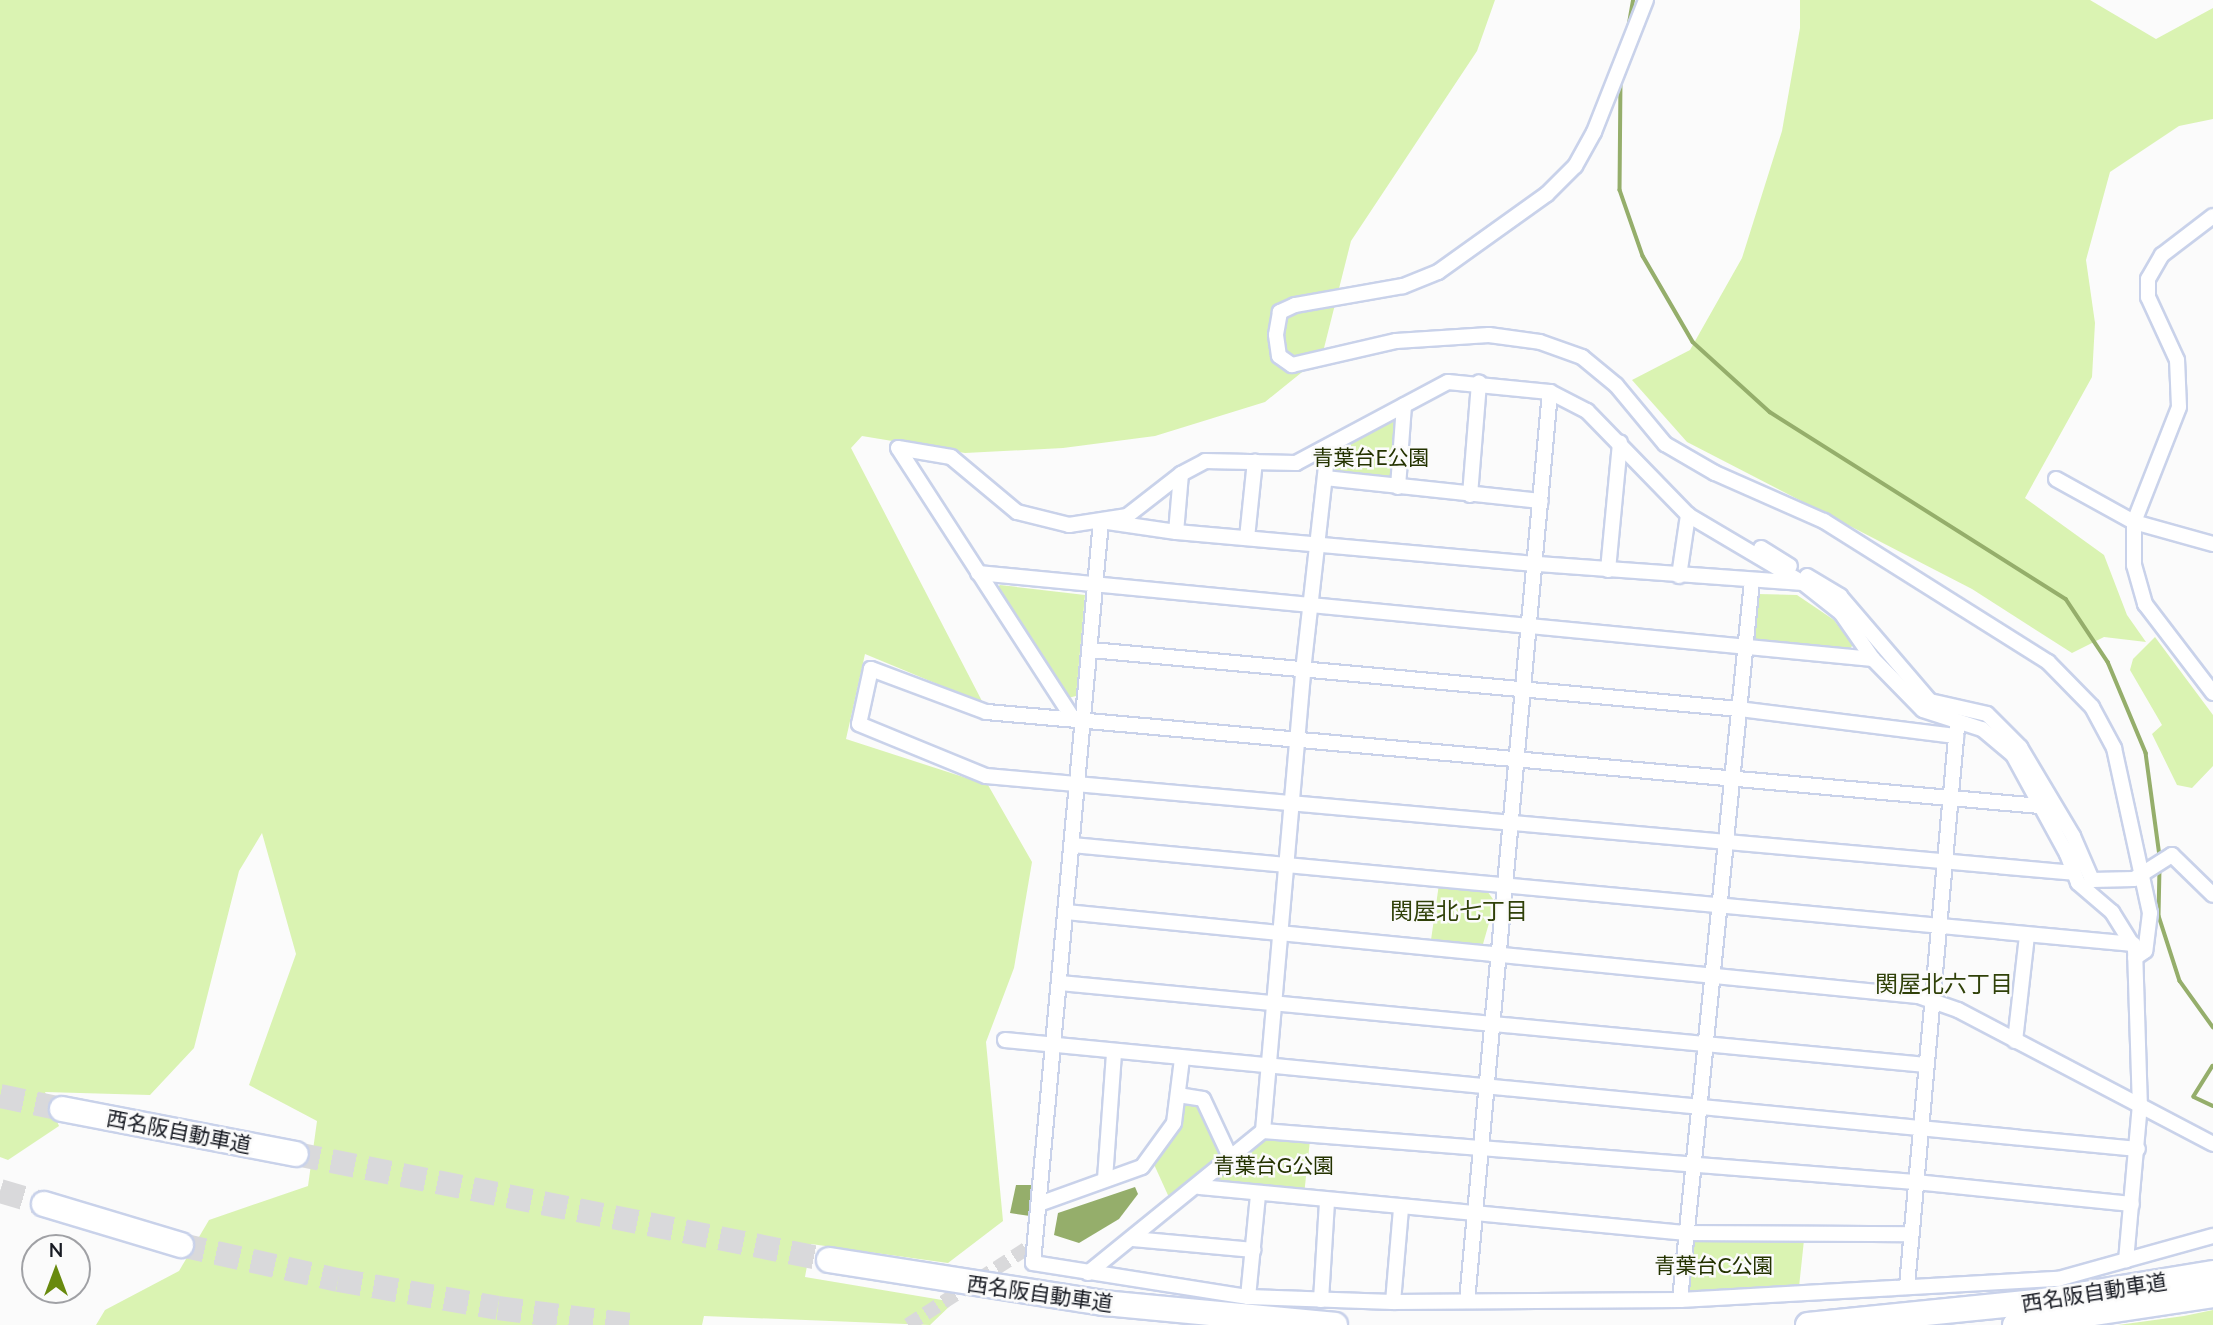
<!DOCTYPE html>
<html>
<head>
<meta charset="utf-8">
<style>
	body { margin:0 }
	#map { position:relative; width:2213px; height:1325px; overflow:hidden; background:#fbfbfb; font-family:Lato,"Noto Sans JP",sans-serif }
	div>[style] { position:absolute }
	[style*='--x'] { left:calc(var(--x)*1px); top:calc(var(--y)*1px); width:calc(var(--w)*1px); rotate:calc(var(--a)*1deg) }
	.green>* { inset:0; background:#daf3b2 }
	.water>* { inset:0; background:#95ae6b }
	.stream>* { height:3.5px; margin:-1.75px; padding:0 1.75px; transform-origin:1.75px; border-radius:1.75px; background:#95ae6b }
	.minor-tunnel>* { height:14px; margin-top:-7px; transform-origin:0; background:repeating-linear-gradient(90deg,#d9d9db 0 14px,transparent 0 21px) }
	.motorway-tunnel>* { height:24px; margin-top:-12px; transform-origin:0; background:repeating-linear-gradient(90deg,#d9d9db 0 24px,transparent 0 36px) }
	.roads { filter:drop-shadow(2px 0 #c9d2ea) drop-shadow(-2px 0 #c9d2ea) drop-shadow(0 2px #c9d2ea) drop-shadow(0 -2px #c9d2ea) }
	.minor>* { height:14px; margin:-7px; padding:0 7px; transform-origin:7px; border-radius:7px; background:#fff }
	.motorway>* { height:24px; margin:-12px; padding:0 12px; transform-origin:12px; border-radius:12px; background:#fff }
	span { translate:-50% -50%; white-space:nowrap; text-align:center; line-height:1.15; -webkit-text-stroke:5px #fbfbfb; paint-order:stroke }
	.park-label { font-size:21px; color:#243300 }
	.street-label { font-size:21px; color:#181b23 }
	.neighbourhood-label { font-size:23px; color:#304109 }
	.north { position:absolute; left:21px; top:1234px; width:70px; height:70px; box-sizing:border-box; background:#fbfbfb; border:2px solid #a0a1a5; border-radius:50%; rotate:0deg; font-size:19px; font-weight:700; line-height:28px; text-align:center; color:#181b23 }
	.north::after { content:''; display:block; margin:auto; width:24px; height:32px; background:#688a0e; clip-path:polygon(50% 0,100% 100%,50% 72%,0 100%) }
</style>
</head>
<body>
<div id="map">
	<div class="green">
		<i style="clip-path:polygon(0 0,1495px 0,1477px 51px,1351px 241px,1322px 356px,1265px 402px,1155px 436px,1063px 448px,965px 453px,862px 436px,851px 448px,983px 703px,865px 654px,846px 739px,988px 785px,1032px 862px,1014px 968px,986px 1042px,1003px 1221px,948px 1263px,811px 1244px,805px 1277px,954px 1302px,930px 1325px,704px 1316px,702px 1325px,96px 1325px,105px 1310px,179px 1271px,209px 1220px,308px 1186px,317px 1121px,249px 1085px,296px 954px,262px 833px,239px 871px,194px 1048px,150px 1095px,45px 1092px,59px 1126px,8px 1160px,0 1157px)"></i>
		<i style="clip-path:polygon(1800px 0,2090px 0,2156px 39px,2213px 8px,2213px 119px,2179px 126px,2110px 172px,2086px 260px,2095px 323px,2092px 377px,2025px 498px,2104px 555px,2127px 615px,2146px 642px,2104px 637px,2072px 653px,1972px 589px,1687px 442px,1632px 380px,1690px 350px,1742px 258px,1782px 131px,1800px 28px)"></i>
		<i style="clip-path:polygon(1397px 415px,1391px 477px,1384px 483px,1333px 476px,1330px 469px,1335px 450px)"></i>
		<i style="clip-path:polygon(1000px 585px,1085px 595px,1076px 696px,1068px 698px,994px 590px)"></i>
		<i style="clip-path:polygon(1757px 594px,1797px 595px,1834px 620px,1853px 645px,1846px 653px,1748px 643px)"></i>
		<i style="clip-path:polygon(2155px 637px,2213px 715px,2213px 766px,2192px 788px,2177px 785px,2152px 734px,2162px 725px,2130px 670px,2133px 659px)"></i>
		<i style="clip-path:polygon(1439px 884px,1485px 888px,1495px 902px,1483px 944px,1431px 940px)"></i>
		<i style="clip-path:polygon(1180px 1100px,1201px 1103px,1227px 1159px,1172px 1204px,1152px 1160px)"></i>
		<i style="clip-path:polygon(1263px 1136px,1310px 1140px,1304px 1195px,1208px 1184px)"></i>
		<i style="clip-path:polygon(1693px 1239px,1804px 1240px,1799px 1287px,1685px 1293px)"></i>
		<i style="clip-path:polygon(2213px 1310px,2213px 1325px,2118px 1325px,2184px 1316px)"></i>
	</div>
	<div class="water">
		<i style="clip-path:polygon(1016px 1185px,1031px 1185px,1030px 1216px,1010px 1213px)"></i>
		<i style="clip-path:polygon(1135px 1187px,1138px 1194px,1119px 1219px,1079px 1243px,1054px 1235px,1058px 1213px)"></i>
	</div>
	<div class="stream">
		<i style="--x:1628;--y:29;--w:29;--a:-80"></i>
		<i style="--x:1621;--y:78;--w:112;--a:90.5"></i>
		<i style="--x:1620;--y:190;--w:70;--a:70.8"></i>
		<i style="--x:1643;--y:256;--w:99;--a:59.8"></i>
		<i style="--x:1693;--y:342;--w:104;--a:42.3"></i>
		<i style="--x:1770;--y:412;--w:350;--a:32.3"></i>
		<i style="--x:2066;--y:599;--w:76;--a:56.3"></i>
		<i style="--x:2108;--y:662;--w:99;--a:67.3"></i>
		<i style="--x:2146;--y:753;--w:104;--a:82.3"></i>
		<i style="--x:2160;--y:868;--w:48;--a:91.2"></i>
		<i style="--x:2159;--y:916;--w:68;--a:72.1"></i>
		<i style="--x:2180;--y:981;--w:57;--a:54.3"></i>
		<i style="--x:2213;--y:1066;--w:36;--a:122"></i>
		<i style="--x:2194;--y:1097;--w:21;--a:25"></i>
	</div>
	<div class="minor-tunnel">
		<i style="--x:908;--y:1325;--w:151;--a:-32.8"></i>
	</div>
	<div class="motorway-tunnel">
		<i style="--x:0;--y:1096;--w:63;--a:11.8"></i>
		<i style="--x:296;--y:1154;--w:543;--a:11.25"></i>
		<i style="--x:0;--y:1191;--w:46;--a:16.5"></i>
		<i style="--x:181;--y:1245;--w:161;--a:12.6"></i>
		<i style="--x:338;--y:1280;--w:162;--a:9.9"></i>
		<i style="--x:498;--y:1308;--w:134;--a:7.3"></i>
	</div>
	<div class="roads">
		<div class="minor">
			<i style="--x:1646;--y:0;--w:142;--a:111.5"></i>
			<i style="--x:1594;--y:132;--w:39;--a:119"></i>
			<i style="--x:1575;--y:166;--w:40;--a:135"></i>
			<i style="--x:1547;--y:194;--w:134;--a:144.4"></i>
			<i style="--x:1438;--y:272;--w:38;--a:158"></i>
			<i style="--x:1403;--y:286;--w:110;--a:170"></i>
			<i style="--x:1295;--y:305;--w:17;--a:155"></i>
			<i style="--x:1280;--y:312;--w:23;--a:100"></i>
			<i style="--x:1276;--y:335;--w:21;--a:82"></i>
			<i style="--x:1279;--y:356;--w:16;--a:35"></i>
			<i style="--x:1292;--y:365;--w:107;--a:-13"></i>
			<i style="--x:1396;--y:341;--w:93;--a:-3.7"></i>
			<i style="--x:1489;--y:335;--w:51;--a:7.8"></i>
			<i style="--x:1540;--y:342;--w:45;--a:19.7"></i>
			<i style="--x:1582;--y:357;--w:44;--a:39.5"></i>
			<i style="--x:1616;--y:385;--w:77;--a:50.3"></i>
			<i style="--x:1665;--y:444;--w:58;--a:30.1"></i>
			<i style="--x:1715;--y:473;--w:119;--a:23.8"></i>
			<i style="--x:1824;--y:521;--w:265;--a:32.2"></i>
			<i style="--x:2048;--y:662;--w:63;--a:45.6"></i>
			<i style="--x:2092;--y:707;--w:47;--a:61.8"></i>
			<i style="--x:2114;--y:748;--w:169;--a:77.7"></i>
			<i style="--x:2150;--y:913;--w:38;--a:97"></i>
			<i style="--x:2145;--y:951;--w:12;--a:145"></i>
			<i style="--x:1181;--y:474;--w:27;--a:-28"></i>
			<i style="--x:1205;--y:461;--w:91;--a:1.3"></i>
			<i style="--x:1296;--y:463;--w:172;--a:-28.1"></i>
			<i style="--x:1448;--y:382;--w:102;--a:5.6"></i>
			<i style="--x:1550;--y:392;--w:42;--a:27.2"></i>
			<i style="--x:1587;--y:411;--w:145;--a:45.8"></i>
			<i style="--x:1688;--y:515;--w:134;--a:30.6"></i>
			<i style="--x:1803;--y:583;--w:48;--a:38.3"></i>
			<i style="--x:1841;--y:613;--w:56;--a:55.2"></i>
			<i style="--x:1873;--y:659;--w:71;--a:45.6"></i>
			<i style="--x:1923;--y:710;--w:62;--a:17.9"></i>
			<i style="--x:1982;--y:729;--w:40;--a:40"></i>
			<i style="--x:2013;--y:755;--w:113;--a:61.4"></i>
			<i style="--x:2067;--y:854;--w:31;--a:69"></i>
			<i style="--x:2078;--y:883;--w:45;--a:40.5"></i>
			<i style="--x:2112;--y:912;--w:44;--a:58.1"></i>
			<i style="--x:2135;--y:949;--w:155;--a:88.2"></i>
			<i style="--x:2140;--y:1104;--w:157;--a:95.1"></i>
			<i style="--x:1325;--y:478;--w:217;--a:6.1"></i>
			<i style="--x:2056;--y:479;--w:89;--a:28.9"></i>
			<i style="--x:2134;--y:522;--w:123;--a:-68.6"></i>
			<i style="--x:2179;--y:407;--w:47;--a:-92.4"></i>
			<i style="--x:2177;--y:360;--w:69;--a:-114.7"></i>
			<i style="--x:2148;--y:297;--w:18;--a:-90"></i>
			<i style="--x:2148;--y:279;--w:28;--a:-60"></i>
			<i style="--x:2162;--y:255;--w:64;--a:-37.4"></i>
			<i style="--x:1398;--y:487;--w:82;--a:-85.8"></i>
			<i style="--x:1470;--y:495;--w:113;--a:-85.4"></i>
			<i style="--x:1247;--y:538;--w:77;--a:-84.1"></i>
			<i style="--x:2213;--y:544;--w:82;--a:-164.4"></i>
			<i style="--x:2134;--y:522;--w:43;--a:90"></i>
			<i style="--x:2134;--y:565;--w:41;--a:74.2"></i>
			<i style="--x:2145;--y:604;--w:112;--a:52.6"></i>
			<i style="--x:1761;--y:548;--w:34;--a:32"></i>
			<i style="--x:1608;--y:570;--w:128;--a:-84.6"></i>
			<i style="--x:978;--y:573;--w:899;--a:5.49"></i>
			<i style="--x:1679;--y:576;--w:62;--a:-81.6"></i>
			<i style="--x:1807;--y:576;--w:39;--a:31"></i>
			<i style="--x:1840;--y:596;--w:138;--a:49.4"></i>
			<i style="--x:1930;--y:701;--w:58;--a:12.8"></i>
			<i style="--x:1987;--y:714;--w:47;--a:45"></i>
			<i style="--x:2020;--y:747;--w:104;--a:59.2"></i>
			<i style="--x:2073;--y:836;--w:48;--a:66.6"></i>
			<i style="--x:2092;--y:880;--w:42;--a:-1.4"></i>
			<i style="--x:2134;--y:879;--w:45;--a:-32.3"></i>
			<i style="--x:2172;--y:855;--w:57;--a:44.3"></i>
			<i style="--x:1803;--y:583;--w:269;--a:-175.9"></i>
			<i style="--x:1535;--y:564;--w:360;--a:-174.9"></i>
			<i style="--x:1176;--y:532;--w:76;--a:-171.7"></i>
			<i style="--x:1101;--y:521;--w:745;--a:95.24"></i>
			<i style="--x:1033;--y:1263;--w:218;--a:9"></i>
			<i style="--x:1248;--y:1297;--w:145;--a:2"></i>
			<i style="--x:1393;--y:1302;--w:287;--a:-0.4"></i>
			<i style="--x:1680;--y:1300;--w:379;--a:-3.2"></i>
			<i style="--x:2058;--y:1279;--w:161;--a:-15.5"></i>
			<i style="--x:1091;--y:650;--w:651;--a:5.2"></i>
			<i style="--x:1739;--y:709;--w:219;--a:7.1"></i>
			<i style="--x:1072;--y:717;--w:320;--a:-122.9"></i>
			<i style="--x:898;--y:448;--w:54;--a:9.6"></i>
			<i style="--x:951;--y:457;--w:86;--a:39.8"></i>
			<i style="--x:1017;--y:512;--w:54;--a:14"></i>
			<i style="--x:1069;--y:525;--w:59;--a:-8.8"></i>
			<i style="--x:1127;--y:516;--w:68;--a:-37.9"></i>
			<i style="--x:1181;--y:474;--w:58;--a:94.9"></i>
			<i style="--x:2040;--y:806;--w:1058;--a:-174.9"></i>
			<i style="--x:986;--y:712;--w:123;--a:-159.5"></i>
			<i style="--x:871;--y:669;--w:56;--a:102.3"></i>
			<i style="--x:859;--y:724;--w:137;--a:22.3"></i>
			<i style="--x:986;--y:776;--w:1092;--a:5.09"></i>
			<i style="--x:1072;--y:845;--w:1066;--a:5.33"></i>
			<i style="--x:1066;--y:912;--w:856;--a:5.63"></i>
			<i style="--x:1918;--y:996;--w:42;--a:19.3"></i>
			<i style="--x:1958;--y:1010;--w:288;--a:27.7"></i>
			<i style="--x:1060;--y:983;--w:870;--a:5.41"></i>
			<i style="--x:1005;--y:1040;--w:1138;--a:5.5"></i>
			<i style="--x:2015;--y:1041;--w:107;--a:-83.5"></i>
			<i style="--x:1178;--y:1095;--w:25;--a:9"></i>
			<i style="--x:1203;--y:1099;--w:66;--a:65"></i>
			<i style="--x:1263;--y:1131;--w:654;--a:4.47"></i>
			<i style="--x:1915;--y:1182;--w:218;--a:5.8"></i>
			<i style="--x:1105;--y:1179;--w:126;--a:-85.9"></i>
			<i style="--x:1199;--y:1187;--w:491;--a:5.4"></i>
			<i style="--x:1688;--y:1233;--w:222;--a:0.3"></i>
			<i style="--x:1039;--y:1204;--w:109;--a:-19.8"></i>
			<i style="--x:1142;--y:1167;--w:54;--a:-54"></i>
			<i style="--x:1174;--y:1123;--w:64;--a:-82.9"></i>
			<i style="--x:1133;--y:1239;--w:121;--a:5.2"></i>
			<i style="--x:1088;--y:1273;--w:225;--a:-39.1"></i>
			<i style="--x:1263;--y:1131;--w:462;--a:-85"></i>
			<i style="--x:1303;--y:671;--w:225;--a:-83.6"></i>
			<i style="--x:1907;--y:1286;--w:561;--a:-84.89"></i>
			<i style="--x:1248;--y:1297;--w:102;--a:-84.4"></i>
			<i style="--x:1321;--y:1300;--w:98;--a:-86.5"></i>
			<i style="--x:1680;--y:1300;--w:723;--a:-84.28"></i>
			<i style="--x:1467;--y:1301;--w:913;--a:-84.78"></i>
			<i style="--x:1393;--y:1302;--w:94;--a:-85.1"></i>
		</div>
		<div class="motorway">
			<i style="--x:62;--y:1109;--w:238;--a:10.9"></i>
			<i style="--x:44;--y:1204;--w:143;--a:16.7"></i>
			<i style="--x:829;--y:1260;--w:278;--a:8.9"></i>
			<i style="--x:1104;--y:1303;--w:232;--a:5.4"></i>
			<i style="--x:1808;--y:1325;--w:229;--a:-5.8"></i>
			<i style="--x:2036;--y:1302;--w:179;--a:-9.3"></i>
			<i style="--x:2015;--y:1325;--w:200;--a:-8.6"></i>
		</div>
	</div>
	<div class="park-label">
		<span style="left:1371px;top:457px">青葉台E公園</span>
		<span style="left:1274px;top:1165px">青葉台G公園</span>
		<span style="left:1714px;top:1265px">青葉台C公園</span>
	</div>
	<div class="street-label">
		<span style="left:179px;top:1131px;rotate:11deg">西名阪自動車道</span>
		<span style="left:2094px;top:1292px;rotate:-9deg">西名阪自動車道</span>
		<span style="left:1040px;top:1293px;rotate:8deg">西名阪自動車道</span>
	</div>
	<div class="neighbourhood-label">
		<span style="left:1459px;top:910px">関屋北七丁目</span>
		<span style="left:1944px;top:983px">関屋北六丁目</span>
	</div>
	<div class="north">N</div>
</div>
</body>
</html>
